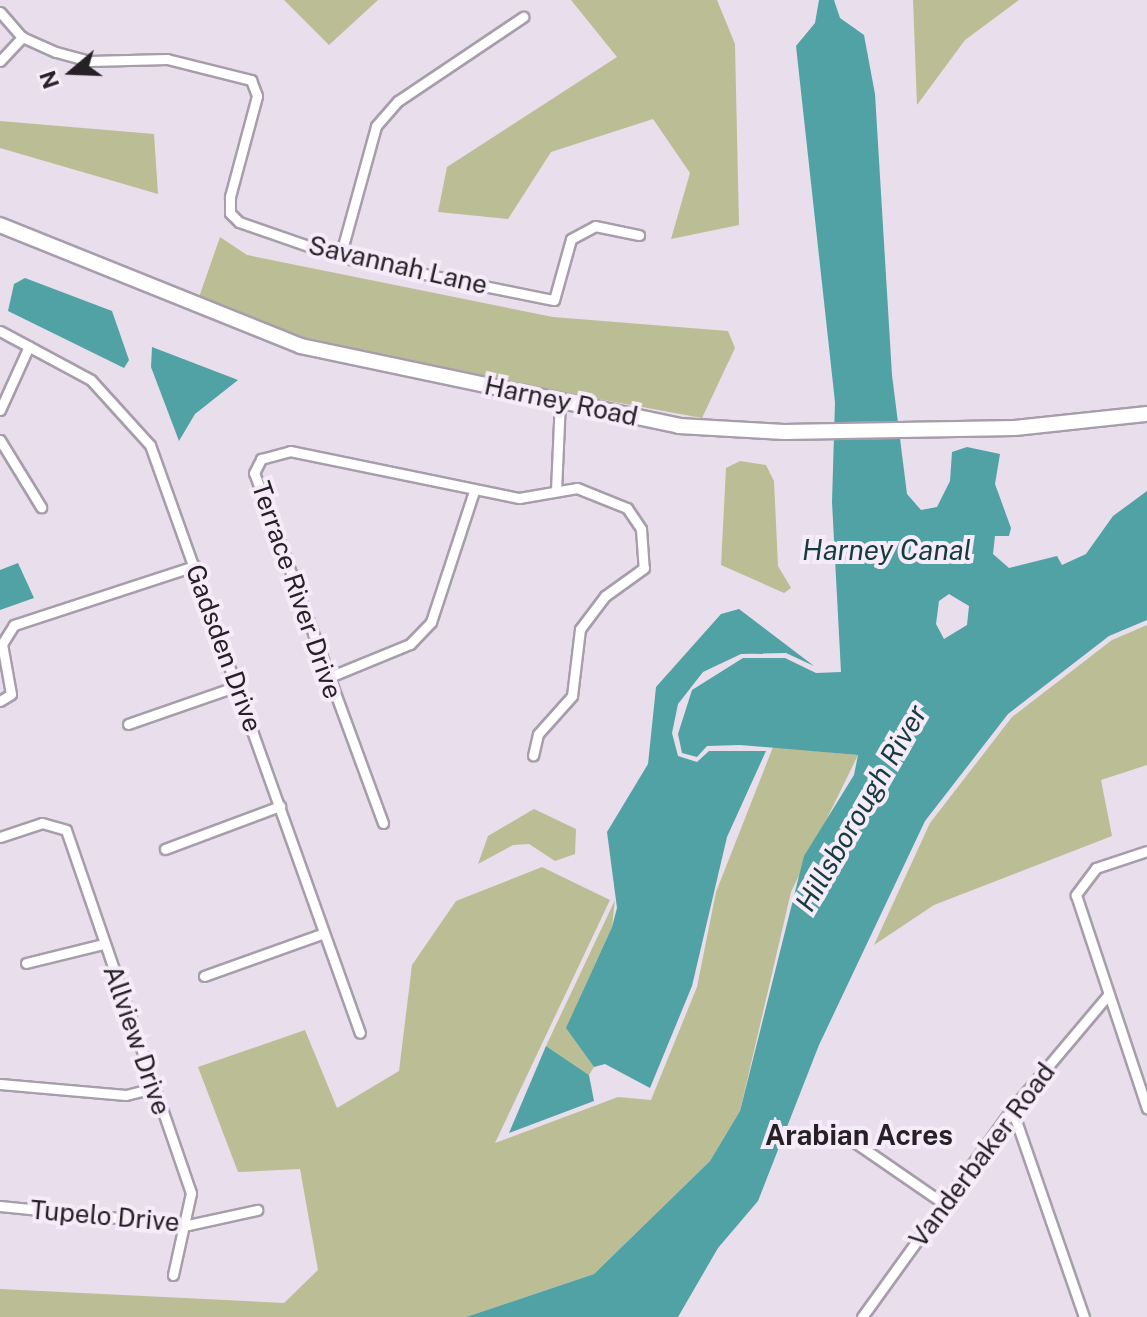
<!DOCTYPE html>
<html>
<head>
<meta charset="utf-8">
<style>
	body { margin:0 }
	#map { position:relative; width:1147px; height:1317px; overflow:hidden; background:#e8deec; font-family:"Public Sans",sans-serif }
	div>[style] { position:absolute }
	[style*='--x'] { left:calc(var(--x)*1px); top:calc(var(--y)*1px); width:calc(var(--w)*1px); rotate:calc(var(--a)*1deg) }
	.green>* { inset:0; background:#bbbe94 }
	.water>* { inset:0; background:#50a2a5 }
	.roads { filter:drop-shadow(2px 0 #a79dab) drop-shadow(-2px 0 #a79dab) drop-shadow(0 2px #a79dab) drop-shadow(0 -2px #a79dab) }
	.street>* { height:9px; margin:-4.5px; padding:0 4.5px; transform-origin:4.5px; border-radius:4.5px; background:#fff }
	.secondary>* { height:14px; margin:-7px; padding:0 7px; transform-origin:7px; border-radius:7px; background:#fff }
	span { translate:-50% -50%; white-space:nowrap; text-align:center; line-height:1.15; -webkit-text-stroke:8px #f5ebf9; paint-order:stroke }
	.street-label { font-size:26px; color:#252126 }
	.water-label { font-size:28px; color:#143b3d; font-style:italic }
	.neighbourhood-label { font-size:28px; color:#252126; font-weight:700 }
	.north { position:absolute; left:32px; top:32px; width:80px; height:80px; -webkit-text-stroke:6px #f5ebf9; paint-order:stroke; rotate:251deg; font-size:22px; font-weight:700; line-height:32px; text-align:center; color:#252126 }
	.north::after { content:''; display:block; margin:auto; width:28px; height:36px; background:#252126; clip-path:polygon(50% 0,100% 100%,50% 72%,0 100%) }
</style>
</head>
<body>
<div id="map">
	<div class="green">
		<i style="clip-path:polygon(284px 0,378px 0,329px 45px)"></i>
		<i style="clip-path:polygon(571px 0,717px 0,735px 44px,739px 225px,671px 239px,690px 173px,653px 119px,551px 152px,508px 219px,438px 212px,447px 167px,617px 57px)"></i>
		<i style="clip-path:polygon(913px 0,1019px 0,965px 40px,917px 105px)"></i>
		<i style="clip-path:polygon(0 121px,154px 134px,158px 194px,0 148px)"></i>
		<i style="clip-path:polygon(220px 237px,247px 255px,553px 317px,728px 331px,735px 348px,702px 418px,324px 349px,197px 303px)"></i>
		<i style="clip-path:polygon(740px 461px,766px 465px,774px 481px,778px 566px,791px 588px,784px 593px,721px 565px,726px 468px)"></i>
		<i style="clip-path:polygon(1147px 625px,1147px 765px,1101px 780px,1112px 836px,934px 905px,874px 945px,930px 823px,1012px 717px,1112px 640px)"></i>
		<i style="clip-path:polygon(773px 747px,858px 755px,791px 892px,740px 1111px,710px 1161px,594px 1274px,466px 1317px,0 1317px,0 1289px,284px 1303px,318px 1270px,300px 1169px,238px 1172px,198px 1067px,305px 1030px,337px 1108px,399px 1071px,412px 965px,456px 901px,542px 867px,610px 900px,495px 1143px,618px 1097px,651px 1100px,697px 987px,716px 892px)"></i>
		<i style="clip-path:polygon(534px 809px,576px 829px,575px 854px,555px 861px,529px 844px,513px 845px,478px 864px,488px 836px)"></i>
		<i style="clip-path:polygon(615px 900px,612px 927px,577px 1004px,575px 1040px,594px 1067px,589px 1075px,546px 1046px)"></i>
	</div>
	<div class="water">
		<i style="clip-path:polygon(evenodd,819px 0,834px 0,840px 18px,864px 35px,875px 94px,892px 375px,907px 494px,921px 510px,937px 507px,950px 481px,952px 452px,967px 447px,1000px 454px,995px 484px,1011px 528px,1009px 536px,995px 536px,993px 554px,1009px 568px,1057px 556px,1062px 565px,1086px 554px,1113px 516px,1147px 491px,1147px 620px,1109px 636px,1008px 714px,925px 821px,819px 1045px,758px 1201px,718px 1248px,678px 1317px,466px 1317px,594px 1274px,710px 1161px,740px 1111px,804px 856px,854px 775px,858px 755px,740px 745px,707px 746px,697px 757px,682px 753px,678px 734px,692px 690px,743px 658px,785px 658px,816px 673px,841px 672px,832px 502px,835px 402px,796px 46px,815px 23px,819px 0,949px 594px,969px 606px,967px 625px,944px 639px,936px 624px,939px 601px,949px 594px)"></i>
		<i style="clip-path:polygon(25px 278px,112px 311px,129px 360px,124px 368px,8px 311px,14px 284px)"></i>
		<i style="clip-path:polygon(152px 347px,238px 380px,195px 414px,179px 441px,151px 367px)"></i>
		<i style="clip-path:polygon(18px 563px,34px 598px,0 610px,0 570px)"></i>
		<i style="clip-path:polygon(739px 609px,814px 666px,786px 653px,741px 654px,703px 672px,678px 704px,672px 733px,678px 756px,697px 762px,709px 751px,766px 751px,727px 837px,692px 986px,650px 1088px,605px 1064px,594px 1067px,566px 1028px,612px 927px,617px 908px,607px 832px,648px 764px,656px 687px,721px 614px)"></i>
		<i style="clip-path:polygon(546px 1046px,589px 1075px,594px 1101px,509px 1133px)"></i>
	</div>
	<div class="roads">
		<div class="street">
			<i style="--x:0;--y:12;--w:33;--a:49"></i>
			<i style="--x:22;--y:37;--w:37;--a:24"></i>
			<i style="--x:56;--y:52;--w:35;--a:15"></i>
			<i style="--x:90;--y:61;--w:77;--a:-1.5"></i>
			<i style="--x:167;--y:59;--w:87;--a:14"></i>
			<i style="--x:251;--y:80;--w:17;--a:69"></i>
			<i style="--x:257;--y:96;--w:105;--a:105"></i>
			<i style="--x:230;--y:197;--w:16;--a:90"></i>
			<i style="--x:230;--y:213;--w:13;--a:45"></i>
			<i style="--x:239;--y:222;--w:107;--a:19.1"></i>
			<i style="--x:340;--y:257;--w:218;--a:11.4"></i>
			<i style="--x:554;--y:300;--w:63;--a:-74.4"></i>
			<i style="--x:571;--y:239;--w:27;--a:-28"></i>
			<i style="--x:595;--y:226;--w:45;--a:11.6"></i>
			<i style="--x:0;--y:61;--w:33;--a:-47"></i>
			<i style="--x:340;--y:257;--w:136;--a:-74.6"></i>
			<i style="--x:376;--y:126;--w:33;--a:-49"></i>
			<i style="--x:398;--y:101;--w:151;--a:-33.9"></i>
			<i style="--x:0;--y:331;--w:103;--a:28.3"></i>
			<i style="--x:91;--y:380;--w:88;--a:47.8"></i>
			<i style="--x:150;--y:445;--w:624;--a:70.35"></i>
			<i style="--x:0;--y:410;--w:70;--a:-65.6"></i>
			<i style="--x:0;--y:440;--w:79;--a:58.5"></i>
			<i style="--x:556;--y:491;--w:91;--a:-87.5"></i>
			<i style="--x:327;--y:678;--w:90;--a:-22.3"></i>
			<i style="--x:410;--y:644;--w:30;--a:-46"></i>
			<i style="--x:431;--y:622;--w:138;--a:-71.8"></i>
			<i style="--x:0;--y:701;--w:13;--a:-32"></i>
			<i style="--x:11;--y:694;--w:51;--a:-100.2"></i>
			<i style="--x:2;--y:644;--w:22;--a:-58"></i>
			<i style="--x:14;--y:625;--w:190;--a:-18.1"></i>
			<i style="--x:128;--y:724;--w:115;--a:-19.2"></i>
			<i style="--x:383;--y:823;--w:373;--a:-110.2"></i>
			<i style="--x:254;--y:473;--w:16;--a:-63"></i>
			<i style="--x:261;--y:459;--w:30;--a:-15"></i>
			<i style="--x:290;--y:451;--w:234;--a:11.6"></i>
			<i style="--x:519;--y:498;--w:59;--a:-9.8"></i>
			<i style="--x:577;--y:488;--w:54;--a:21.8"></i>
			<i style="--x:627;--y:508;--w:25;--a:56"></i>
			<i style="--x:641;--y:529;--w:39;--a:86"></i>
			<i style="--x:644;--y:568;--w:48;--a:144.3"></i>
			<i style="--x:605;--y:596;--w:41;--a:127.1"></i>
			<i style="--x:580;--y:629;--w:67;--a:96.8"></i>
			<i style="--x:572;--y:696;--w:51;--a:131.8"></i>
			<i style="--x:538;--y:734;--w:22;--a:103"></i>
			<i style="--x:0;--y:837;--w:44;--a:-18.4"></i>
			<i style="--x:42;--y:823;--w:25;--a:16"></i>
			<i style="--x:66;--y:830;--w:384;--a:71"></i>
			<i style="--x:191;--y:1193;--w:84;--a:102.4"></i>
			<i style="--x:165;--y:849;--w:123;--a:-20.5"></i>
			<i style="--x:1147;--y:851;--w:54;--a:161.6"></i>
			<i style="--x:1096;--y:868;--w:34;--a:127"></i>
			<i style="--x:1076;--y:895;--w:225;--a:71.6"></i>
			<i style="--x:26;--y:963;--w:79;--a:-13.9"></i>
			<i style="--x:204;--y:976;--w:127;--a:-19.7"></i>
			<i style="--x:0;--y:1084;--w:126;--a:5"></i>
			<i style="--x:126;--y:1095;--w:29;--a:-14"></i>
			<i style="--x:1012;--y:1109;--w:220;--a:70.9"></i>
			<i style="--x:853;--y:1141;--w:109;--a:34.6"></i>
			<i style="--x:0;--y:1206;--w:189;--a:5.8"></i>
			<i style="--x:188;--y:1225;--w:71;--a:-12.3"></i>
			<i style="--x:862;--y:1317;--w:256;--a:-54.2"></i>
			<i style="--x:1012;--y:1109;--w:148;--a:-49.9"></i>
		</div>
		<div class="secondary">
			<i style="--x:0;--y:225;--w:324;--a:21.9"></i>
			<i style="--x:301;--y:346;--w:386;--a:11.9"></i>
			<i style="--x:679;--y:426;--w:105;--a:3.3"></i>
			<i style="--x:784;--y:432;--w:231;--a:-1"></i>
			<i style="--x:1015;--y:428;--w:133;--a:-6.1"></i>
		</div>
	</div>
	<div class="street-label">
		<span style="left:398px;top:265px;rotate:13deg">Savannah Lane</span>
		<span style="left:561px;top:401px;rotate:12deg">Harney Road</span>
		<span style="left:297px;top:590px;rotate:71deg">Terrace River Drive</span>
		<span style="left:224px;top:648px;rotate:70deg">Gadsden Drive</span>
		<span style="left:137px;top:1040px;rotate:71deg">Allview Drive</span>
		<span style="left:982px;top:1155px;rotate:-53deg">Vanderbaker Road</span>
		<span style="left:105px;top:1216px;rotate:5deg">Tupelo Drive</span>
	</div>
	<div class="water-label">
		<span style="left:887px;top:550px">Harney Canal</span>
		<span style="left:861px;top:808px;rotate:-60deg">Hillsborough River</span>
	</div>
	<div class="neighbourhood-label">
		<span style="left:859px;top:1135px">Arabian Acres</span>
	</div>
	<div class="north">N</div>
</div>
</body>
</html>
